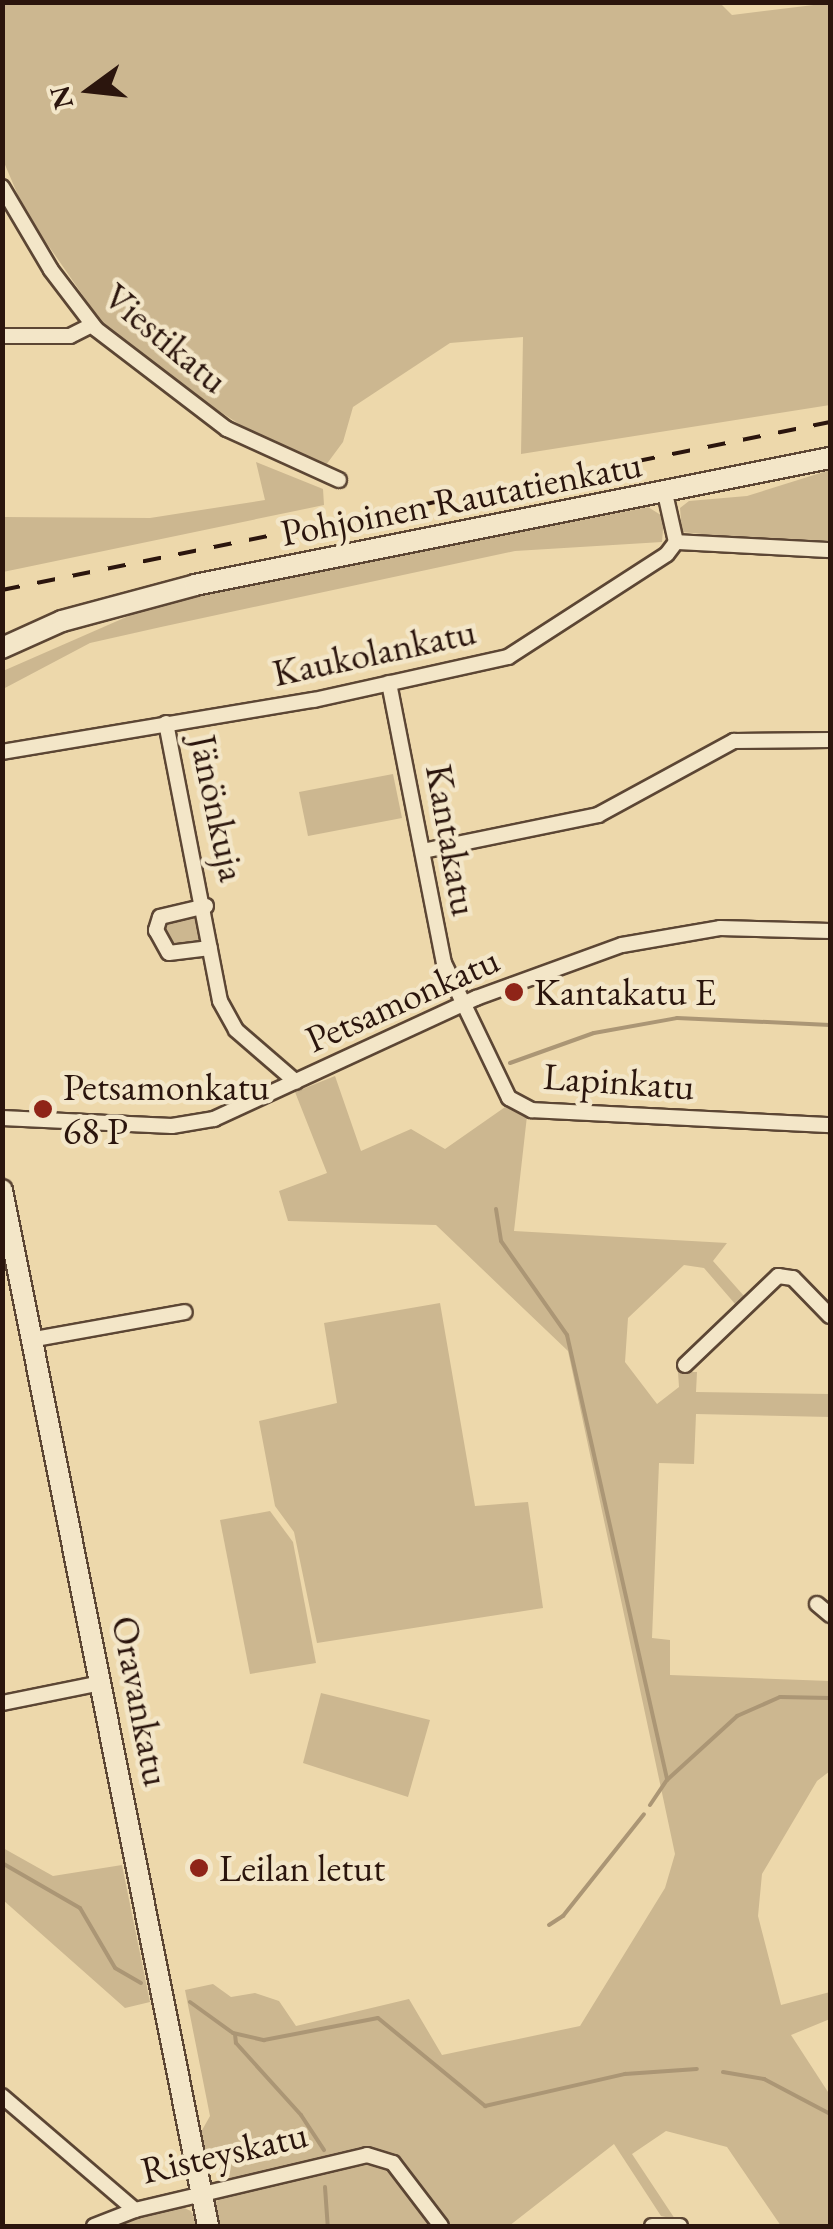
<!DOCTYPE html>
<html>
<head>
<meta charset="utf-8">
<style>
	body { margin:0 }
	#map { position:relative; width:833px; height:2229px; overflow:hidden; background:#edd8ab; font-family:"EB Garamond",serif }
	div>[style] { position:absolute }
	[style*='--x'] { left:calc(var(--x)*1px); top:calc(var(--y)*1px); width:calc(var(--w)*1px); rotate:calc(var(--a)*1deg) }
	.green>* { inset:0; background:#ccb790 }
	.stream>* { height:4px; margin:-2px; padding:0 2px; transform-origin:2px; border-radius:2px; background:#ab9675 }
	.roads { filter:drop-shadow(2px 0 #5c4634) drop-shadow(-2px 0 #5c4634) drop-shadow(0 2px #5c4634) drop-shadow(0 -2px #5c4634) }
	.street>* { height:14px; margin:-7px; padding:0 7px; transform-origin:7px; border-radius:7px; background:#f3e6c8 }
	.secondary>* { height:20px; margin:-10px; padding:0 10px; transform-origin:10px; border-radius:10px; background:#f3e6c8 }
	.rail>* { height:4px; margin-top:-2px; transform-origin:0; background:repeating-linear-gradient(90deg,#2b150d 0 18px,transparent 0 36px) }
	.dots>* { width:28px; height:28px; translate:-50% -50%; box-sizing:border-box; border:5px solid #f3e6c8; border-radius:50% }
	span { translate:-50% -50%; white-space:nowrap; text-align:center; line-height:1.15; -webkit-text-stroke:9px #f3e6c8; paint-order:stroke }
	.street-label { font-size:38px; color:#2b150d }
	.poi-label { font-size:38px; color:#2b150d }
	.left { translate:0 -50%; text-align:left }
	.frame { position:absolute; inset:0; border:5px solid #2b150d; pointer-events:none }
	.north { position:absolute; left:40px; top:40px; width:100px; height:100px; -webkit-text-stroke:8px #f3e6c8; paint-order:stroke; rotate:255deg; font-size:28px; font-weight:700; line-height:40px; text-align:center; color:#2b150d }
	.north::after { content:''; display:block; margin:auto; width:35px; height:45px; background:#2b150d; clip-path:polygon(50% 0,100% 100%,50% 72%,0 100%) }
</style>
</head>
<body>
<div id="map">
	<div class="green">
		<i style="clip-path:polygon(719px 2px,732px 15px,830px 3px,830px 405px,521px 454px,523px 337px,450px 343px,353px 407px,343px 442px,326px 465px,259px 437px,168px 378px,100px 320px,25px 212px,3px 160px,2px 3px)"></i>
		<i style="clip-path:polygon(256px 462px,323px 489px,324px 505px,3px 572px,3px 517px,150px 518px,265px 500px)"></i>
		<i style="clip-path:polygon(830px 470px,830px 547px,682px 532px,680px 508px,689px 501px,747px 496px)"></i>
		<i style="clip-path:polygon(648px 507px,664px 517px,662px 542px,515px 551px,161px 627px,90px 643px,3px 689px,3px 671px,156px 604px)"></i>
		<i style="clip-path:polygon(393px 774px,402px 818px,308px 836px,299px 792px)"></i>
		<i style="clip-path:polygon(199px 914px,207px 939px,170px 949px,165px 924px)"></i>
		<i style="clip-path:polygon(335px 1076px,361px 1151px,411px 1129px,445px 1149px,508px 1105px,527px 1116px,514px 1231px,727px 1243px,713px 1261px,744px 1296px,736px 1305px,704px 1268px,684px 1265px,628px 1318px,625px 1362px,657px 1404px,679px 1387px,678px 1372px,697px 1372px,696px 1392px,830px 1394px,830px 1417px,696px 1414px,694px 1464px,659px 1463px,652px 1638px,670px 1640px,670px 1675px,830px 1681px,830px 1771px,817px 1781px,762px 1874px,758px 1916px,781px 2005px,830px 1992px,830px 2019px,791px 2035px,830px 2095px,830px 2226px,781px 2226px,727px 2147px,666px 2131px,632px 2154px,675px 2219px,661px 2216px,614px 2144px,509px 2226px,449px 2226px,408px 2167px,384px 2152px,344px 2151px,231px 2179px,205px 2157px,201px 2132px,210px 2116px,185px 1990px,213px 1984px,231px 1997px,255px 1993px,279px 2001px,296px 2026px,409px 1999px,442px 2055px,580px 2026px,665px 1888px,675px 1854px,568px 1351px,436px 1225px,288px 1221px,279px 1191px,327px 1173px,295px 1092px)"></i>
		<i style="clip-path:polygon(440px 1303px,475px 1506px,528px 1502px,543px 1608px,317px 1643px,294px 1532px,275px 1506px,259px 1421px,337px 1403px,324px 1323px)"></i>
		<i style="clip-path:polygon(270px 1511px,293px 1542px,316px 1663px,250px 1674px,220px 1520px)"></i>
		<i style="clip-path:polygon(321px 1693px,430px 1720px,408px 1797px,303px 1763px)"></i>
		<i style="clip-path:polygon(3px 1848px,53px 1876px,122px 1865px,150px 2002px,125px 2008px,3px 1900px)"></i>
		<i style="clip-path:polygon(366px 2165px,390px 2169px,435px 2226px,216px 2226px,215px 2203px,224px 2195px)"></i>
		<i style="clip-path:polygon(175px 2204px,191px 2211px,198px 2226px,117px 2226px)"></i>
	</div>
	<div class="stream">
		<i style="--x:510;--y:1063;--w:89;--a:-19.7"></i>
		<i style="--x:594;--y:1033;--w:84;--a:-10.2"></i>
		<i style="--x:677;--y:1018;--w:153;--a:2.6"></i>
		<i style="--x:496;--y:1209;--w:32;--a:81"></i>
		<i style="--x:501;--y:1241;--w:115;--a:54.9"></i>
		<i style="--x:567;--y:1335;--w:456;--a:77.3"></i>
		<i style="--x:650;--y:1805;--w:30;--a:-56"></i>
		<i style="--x:667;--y:1780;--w:95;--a:-42.4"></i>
		<i style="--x:737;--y:1716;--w:47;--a:-23.8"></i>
		<i style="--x:780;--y:1697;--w:50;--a:1.1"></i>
		<i style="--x:2;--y:1863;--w:90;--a:30"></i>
		<i style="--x:80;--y:1908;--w:69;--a:59.7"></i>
		<i style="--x:115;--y:1968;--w:30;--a:30"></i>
		<i style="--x:549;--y:1925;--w:17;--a:-33"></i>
		<i style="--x:563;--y:1916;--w:130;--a:-51.5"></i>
		<i style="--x:190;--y:2002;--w:53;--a:35.8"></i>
		<i style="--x:233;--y:2033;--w:32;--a:13"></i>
		<i style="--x:264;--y:2040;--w:116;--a:-10.9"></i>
		<i style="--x:378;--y:2018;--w:139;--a:39.4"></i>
		<i style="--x:485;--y:2106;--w:144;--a:-12.9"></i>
		<i style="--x:625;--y:2074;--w:72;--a:-4"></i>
		<i style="--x:235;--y:2034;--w:9;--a:84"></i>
		<i style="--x:236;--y:2043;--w:97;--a:47.9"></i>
		<i style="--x:301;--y:2115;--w:42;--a:56.7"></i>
		<i style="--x:723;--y:2072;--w:42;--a:9.7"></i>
		<i style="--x:764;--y:2079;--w:75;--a:27.9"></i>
		<i style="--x:325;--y:2187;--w:39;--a:86"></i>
	</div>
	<div class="roads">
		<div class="street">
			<i style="--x:2;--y:187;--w:96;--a:59.4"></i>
			<i style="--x:51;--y:270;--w:74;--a:52.7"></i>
			<i style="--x:96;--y:329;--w:165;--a:37.4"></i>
			<i style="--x:227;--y:429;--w:123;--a:24.5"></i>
			<i style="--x:2;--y:336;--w:68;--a:0"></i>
			<i style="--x:70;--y:336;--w:25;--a:-27"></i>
			<i style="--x:676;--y:542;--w:154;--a:3"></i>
			<i style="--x:389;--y:683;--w:285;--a:78.9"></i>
			<i style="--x:444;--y:963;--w:150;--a:64.3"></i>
			<i style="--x:509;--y:1098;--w:26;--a:28"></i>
			<i style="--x:532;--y:1110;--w:298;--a:2.9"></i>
			<i style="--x:166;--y:723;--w:283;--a:79"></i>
			<i style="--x:220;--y:1001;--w:33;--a:61"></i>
			<i style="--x:236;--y:1030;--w:79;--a:40.9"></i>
			<i style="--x:2;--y:752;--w:316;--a:-9.5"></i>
			<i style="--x:314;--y:700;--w:199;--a:-12.5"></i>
			<i style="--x:508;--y:657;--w:189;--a:-32.9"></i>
			<i style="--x:667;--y:554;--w:15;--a:-53"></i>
			<i style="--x:676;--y:542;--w:50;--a:-102.7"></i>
			<i style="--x:423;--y:851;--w:179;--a:-11.6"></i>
			<i style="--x:598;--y:815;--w:155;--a:-28.6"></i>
			<i style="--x:734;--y:741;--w:96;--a:-0.6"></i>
			<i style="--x:206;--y:906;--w:47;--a:166.6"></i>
			<i style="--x:160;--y:917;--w:14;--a:107"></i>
			<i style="--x:156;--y:930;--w:26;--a:61"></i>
			<i style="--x:169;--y:953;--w:41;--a:-7"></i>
			<i style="--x:2;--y:1118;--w:170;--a:2.7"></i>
			<i style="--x:172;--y:1126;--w:43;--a:-9.5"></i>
			<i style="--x:214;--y:1119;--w:289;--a:-24.8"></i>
			<i style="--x:476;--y:998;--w:155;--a:-20"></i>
			<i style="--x:622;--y:945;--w:99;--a:-9.8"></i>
			<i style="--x:720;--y:928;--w:110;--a:1.6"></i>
			<i style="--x:35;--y:1339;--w:152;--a:-10.2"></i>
			<i style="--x:685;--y:1365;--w:129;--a:-43.7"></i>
			<i style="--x:778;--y:1276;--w:15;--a:8"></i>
			<i style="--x:793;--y:1278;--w:53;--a:45.8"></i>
			<i style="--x:817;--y:1604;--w:17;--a:40"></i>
			<i style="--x:2;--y:1703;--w:101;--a:-11.4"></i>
			<i style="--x:2;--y:2096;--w:175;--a:40.6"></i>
			<i style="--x:135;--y:2210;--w:238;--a:-13.3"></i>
			<i style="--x:367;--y:2155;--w:27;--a:17"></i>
			<i style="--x:393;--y:2163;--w:79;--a:52.7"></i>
			<i style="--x:94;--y:2226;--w:44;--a:-21.3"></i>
			<i style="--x:652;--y:2226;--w:28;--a:0"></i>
		</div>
		<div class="secondary">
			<i style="--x:2;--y:648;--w:66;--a:-24.2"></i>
			<i style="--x:62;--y:621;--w:138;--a:-15.1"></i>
			<i style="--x:195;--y:585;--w:648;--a:-11.31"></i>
			<i style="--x:2;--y:1190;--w:1056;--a:78.75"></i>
		</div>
	</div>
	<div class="rail">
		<i style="--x:2;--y:590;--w:845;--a:-11.47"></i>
	</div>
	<div class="dots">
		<i style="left:514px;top:992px;background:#8f2418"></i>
		<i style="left:43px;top:1109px;background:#8f2418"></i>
		<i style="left:199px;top:1868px;background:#8f2418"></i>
	</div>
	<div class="street-label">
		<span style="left:166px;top:338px;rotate:40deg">Viestikatu</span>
		<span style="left:461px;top:498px;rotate:-11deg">Pohjoinen Rautatienkatu</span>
		<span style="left:374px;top:652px;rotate:-12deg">Kaukolankatu</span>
		<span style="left:218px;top:808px;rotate:78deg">Jänönkuja</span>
		<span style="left:452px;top:840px;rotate:80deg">Kantakatu</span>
		<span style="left:402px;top:999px;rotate:-24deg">Petsamonkatu</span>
		<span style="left:619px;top:1081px;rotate:4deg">Lapinkatu</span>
		<span style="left:141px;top:1701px;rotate:79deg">Oravankatu</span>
		<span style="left:224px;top:2152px;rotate:-13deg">Risteyskatu</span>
	</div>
	<div class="poi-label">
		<span class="left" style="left:534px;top:992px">Kantakatu E</span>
		<span class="left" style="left:63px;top:1109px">Petsamonkatu<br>68 P</span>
		<span class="left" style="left:219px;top:1868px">Leilan letut</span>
	</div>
	<div class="frame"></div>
	<div class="north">N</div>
</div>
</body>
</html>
